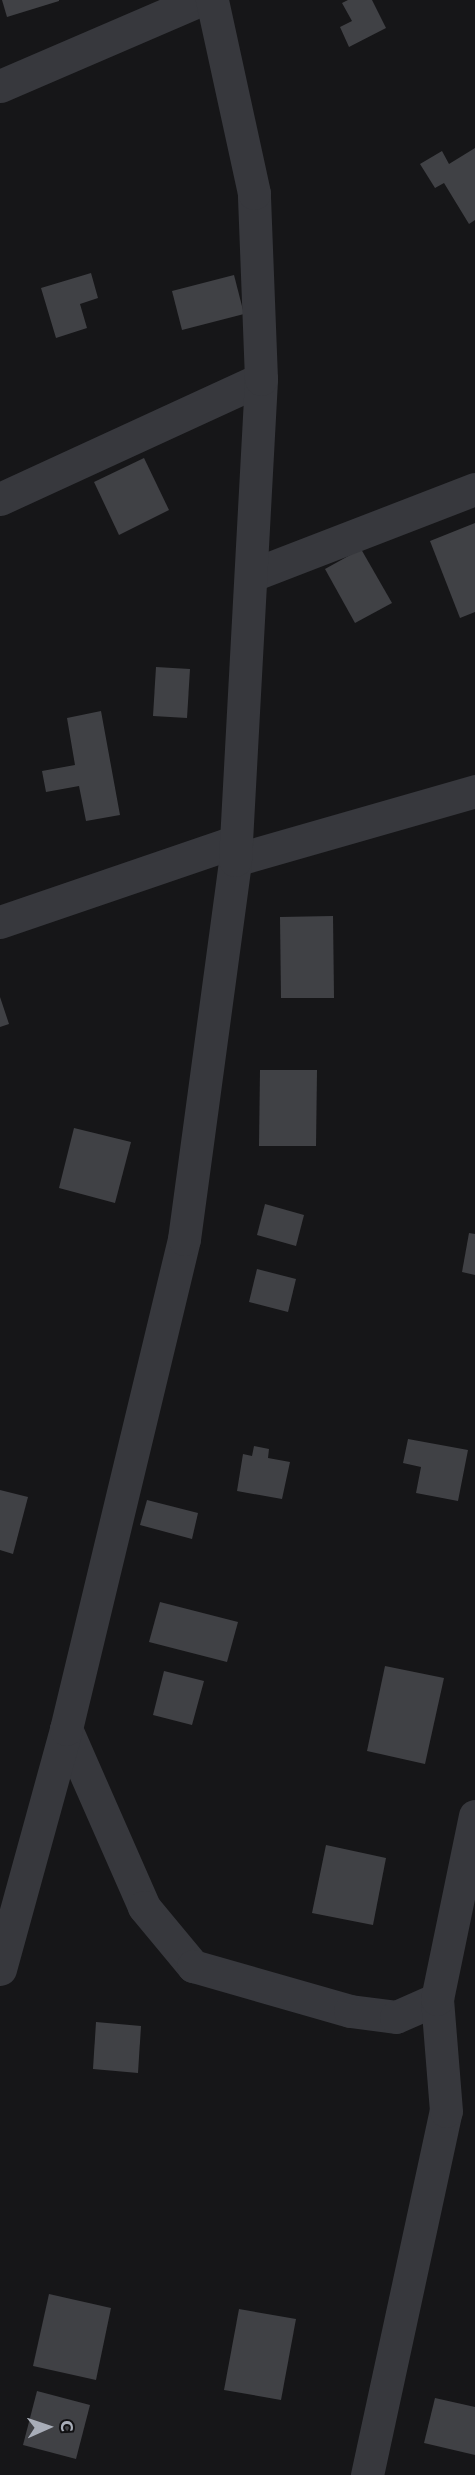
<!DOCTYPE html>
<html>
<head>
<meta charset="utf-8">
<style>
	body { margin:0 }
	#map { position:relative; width:475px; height:2475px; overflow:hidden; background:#161618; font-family:"DejaVu Sans",sans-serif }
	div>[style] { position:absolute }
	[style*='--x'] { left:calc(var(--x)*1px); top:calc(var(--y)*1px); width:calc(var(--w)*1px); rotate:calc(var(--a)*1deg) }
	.building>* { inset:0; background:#404145 }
	.minor>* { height:33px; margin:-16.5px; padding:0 16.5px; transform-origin:16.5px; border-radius:16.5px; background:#37383d }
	span { translate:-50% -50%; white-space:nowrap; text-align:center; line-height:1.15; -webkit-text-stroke:5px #111113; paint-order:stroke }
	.north { position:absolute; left:18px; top:2397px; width:60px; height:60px; -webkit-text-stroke:4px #111113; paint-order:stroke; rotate:87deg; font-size:16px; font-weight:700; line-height:24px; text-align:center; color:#a8adb8 }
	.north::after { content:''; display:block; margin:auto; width:21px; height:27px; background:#a8adb8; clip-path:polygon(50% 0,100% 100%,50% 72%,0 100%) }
</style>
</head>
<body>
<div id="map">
	<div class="building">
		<i style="clip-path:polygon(2px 0,59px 0,59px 1px,7px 17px)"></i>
		<i style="clip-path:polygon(348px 0,372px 0,386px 28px,349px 47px,340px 27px,352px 21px,342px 3px)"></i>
		<i style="clip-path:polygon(475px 148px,475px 220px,469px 224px,444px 183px,435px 188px,420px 164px,442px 151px,449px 164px)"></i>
		<i style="clip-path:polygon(91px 273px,98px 298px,80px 304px,87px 328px,56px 338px,41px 288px)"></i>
		<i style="clip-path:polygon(234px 275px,244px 314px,182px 330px,172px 291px)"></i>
		<i style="clip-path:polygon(144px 458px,169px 510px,119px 535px,94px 482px)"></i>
		<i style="clip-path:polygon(475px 523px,475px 612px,460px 618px,430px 541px)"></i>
		<i style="clip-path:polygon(361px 549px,392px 603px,355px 623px,325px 569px)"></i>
		<i style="clip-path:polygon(156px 667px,190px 669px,187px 718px,153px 716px)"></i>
		<i style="clip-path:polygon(101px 711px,120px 815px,86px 821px,79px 786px,46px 792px,42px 771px,75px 765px,67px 718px)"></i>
		<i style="clip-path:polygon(333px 916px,334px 998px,281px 998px,280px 917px)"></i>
		<i style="clip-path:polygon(0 997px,9px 1024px,0 1027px)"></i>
		<i style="clip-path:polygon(260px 1070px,317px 1070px,316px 1146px,259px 1146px)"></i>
		<i style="clip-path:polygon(74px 1128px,131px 1142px,115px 1203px,59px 1188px)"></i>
		<i style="clip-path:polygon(265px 1204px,304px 1215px,296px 1246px,257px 1235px)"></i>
		<i style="clip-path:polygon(469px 1233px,475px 1234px,475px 1275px,462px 1272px)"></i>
		<i style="clip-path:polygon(257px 1269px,296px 1279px,288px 1312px,249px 1302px)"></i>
		<i style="clip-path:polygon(408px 1439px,468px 1450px,458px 1501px,416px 1493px,421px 1467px,403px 1463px)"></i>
		<i style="clip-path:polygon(254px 1446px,269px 1449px,268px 1458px,290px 1462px,282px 1499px,237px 1491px,243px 1454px,252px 1456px)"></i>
		<i style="clip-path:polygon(0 1490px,28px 1497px,13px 1554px,0 1550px)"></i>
		<i style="clip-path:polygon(147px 1500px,198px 1513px,192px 1539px,140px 1525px)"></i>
		<i style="clip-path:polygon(160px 1602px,238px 1622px,227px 1662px,149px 1642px)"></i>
		<i style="clip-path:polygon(385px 1666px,444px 1678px,425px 1764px,367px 1751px)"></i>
		<i style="clip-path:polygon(164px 1671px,204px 1681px,192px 1725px,153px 1715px)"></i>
		<i style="clip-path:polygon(326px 1845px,386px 1858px,373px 1925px,312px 1913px)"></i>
		<i style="clip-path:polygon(96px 2022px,141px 2026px,138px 2073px,93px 2069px)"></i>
		<i style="clip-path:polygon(49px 2294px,111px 2308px,96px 2380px,33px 2366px)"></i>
		<i style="clip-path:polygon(239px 2309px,296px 2319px,281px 2400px,224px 2390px)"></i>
		<i style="clip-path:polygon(37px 2391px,90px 2405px,76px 2459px,23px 2445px)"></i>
		<i style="clip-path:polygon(435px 2398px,475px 2407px,475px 2455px,424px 2443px)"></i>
	</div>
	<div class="minor">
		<i style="--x:0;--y:86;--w:218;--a:-23.3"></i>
		<i style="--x:0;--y:499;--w:287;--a:-24.7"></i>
		<i style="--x:252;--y:575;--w:239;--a:-21.1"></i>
		<i style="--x:235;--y:860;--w:250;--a:-16"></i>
		<i style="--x:0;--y:922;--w:250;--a:-18.9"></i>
		<i style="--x:66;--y:1729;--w:194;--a:66.3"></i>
		<i style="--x:144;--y:1907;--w:77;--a:50.3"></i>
		<i style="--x:193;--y:1966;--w:163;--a:16"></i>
		<i style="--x:350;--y:2011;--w:46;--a:7.4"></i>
		<i style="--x:396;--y:2017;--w:45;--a:-23.7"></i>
		<i style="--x:0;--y:1969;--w:249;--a:-74.6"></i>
		<i style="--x:66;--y:1729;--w:504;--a:-76.46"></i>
		<i style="--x:184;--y:1239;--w:382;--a:-82.3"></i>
		<i style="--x:235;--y:860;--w:482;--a:-86.9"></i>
		<i style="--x:261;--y:379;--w:186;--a:-92.2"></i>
		<i style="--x:254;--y:193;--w:198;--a:-102.3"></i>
		<i style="--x:367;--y:2475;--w:372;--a:-77.8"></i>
		<i style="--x:446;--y:2111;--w:112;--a:-94.6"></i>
		<i style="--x:437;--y:1999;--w:187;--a:-78.3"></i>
	</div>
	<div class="north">С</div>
</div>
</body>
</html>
